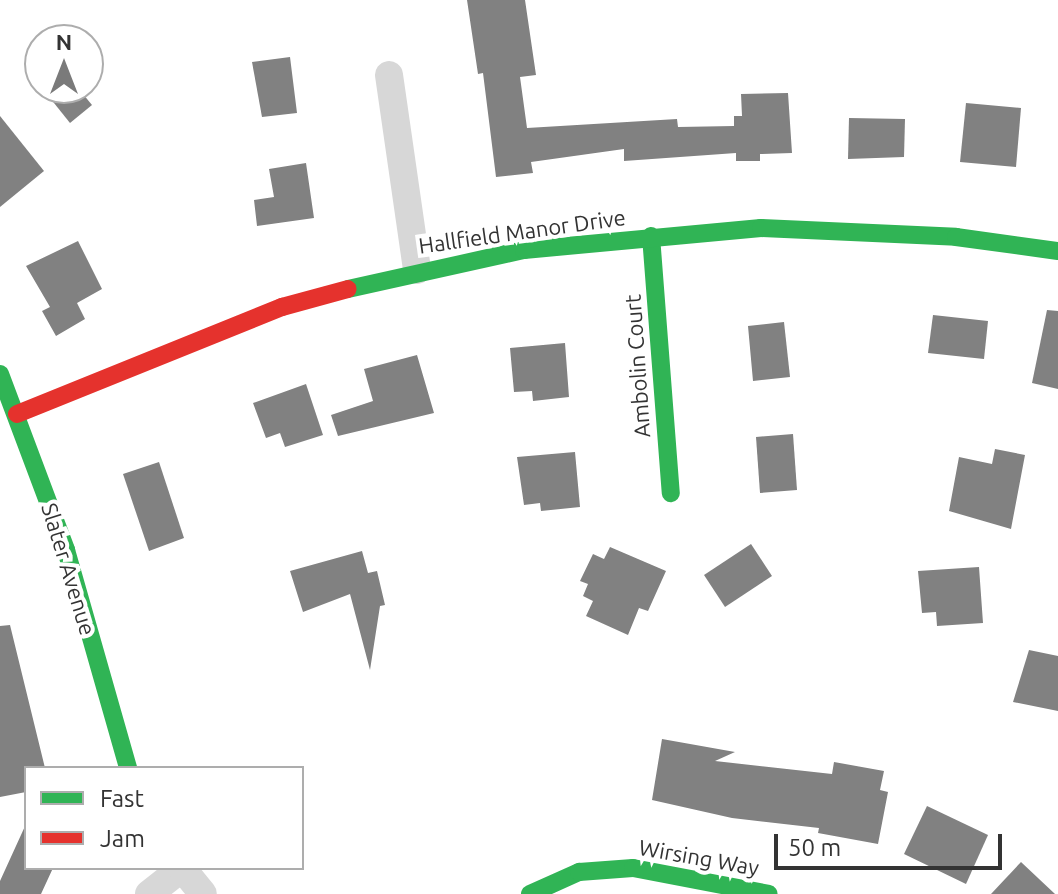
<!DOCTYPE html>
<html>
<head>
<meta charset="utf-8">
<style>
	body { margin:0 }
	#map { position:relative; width:1058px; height:894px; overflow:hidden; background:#fff; font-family:Ubuntu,sans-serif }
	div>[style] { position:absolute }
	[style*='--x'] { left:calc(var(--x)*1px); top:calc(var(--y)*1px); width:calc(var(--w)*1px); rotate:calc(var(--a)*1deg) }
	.building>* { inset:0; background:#818181 }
	.street>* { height:28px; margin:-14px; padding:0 14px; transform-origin:14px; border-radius:14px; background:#d7d7d7 }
	.fast>* { height:18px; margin:-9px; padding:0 9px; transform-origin:9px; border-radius:9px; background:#30b455 }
	.jam>* { height:18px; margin:-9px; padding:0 9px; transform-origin:9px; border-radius:9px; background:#e5322d }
	span { translate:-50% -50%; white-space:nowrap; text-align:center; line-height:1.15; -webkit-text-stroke:8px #fff; paint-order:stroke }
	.street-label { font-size:22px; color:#333 }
	.legend { position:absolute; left:24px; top:766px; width:280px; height:104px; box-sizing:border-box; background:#fff; border:2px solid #adadad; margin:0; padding:10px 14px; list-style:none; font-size:24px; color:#333 }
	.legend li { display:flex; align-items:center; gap:16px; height:40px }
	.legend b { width:40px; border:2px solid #adadad }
	.north { position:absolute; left:24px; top:24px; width:80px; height:80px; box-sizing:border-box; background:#fff; border:2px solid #adadad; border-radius:50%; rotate:0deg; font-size:22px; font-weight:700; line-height:32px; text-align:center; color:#333 }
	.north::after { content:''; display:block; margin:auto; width:28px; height:36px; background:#7a7a7a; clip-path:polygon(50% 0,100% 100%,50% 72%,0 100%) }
	.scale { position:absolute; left:774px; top:834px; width:228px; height:36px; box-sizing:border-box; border:4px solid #333; border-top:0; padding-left:10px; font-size:24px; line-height:28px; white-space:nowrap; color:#333; -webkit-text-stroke:6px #fff; paint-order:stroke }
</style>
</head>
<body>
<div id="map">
	<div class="building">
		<i style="clip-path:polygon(467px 0,525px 0,536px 75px,520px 77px,527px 128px,677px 119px,678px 127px,734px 126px,734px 116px,742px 116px,741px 94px,788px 93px,792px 153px,760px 154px,760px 161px,736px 161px,736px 153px,624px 161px,624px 149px,531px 162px,533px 173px,496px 177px,483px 73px,478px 74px)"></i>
		<i style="clip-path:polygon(290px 57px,297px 113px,262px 117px,252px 62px)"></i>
		<i style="clip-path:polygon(42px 88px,78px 88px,92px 105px,70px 123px)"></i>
		<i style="clip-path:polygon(966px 103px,1021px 108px,1016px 167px,960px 162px)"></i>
		<i style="clip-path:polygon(0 116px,44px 171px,0 207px)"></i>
		<i style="clip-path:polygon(849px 118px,905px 119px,904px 157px,848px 159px)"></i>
		<i style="clip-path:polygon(306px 163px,314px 218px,257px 226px,254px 200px,274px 197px,269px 169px)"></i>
		<i style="clip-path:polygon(78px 241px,102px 289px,77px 303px,85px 319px,56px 336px,42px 311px,50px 307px,26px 266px)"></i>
		<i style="clip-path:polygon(1047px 310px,1058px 311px,1058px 389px,1032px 383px)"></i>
		<i style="clip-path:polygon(933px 315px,988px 321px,984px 359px,928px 353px)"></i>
		<i style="clip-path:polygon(784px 322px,790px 377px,753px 381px,748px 326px)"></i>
		<i style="clip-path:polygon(565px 343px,569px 397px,533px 401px,532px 391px,514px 392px,510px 348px)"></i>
		<i style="clip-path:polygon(417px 355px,434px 413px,338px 436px,331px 415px,373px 401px,364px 369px)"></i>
		<i style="clip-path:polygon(306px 384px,323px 435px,285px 447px,280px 433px,266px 438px,253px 403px)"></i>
		<i style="clip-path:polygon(793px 434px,797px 490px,760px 493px,756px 437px)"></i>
		<i style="clip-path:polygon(995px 449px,1025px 455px,1011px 529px,949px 511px,959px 457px,992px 464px)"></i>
		<i style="clip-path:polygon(575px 452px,580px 507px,541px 511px,540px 503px,524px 505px,517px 457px)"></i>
		<i style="clip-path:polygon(159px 462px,184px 538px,149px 551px,123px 474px)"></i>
		<i style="clip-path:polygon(751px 544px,772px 576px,725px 607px,704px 575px)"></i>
		<i style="clip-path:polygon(610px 547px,666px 571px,648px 611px,639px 608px,628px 635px,586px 616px,593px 601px,583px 596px,588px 584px,580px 581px,593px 554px,604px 559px)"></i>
		<i style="clip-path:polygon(362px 551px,368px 573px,377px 571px,385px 605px,380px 606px,370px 670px,350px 594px,303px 612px,290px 571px)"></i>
		<i style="clip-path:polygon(979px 567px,983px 623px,937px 626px,936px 612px,922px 613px,918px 571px)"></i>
		<i style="clip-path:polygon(10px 625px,45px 768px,26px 768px,26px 792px,0 797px,0 626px)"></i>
		<i style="clip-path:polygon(1029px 650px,1058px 656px,1058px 711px,1013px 702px)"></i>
		<i style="clip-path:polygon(662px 739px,735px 752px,715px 761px,832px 774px,834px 762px,884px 771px,880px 790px,888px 792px,878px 844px,818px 833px,819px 828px,732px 818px,652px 800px)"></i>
		<i style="clip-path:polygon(927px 806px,988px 835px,966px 884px,904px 854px)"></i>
		<i style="clip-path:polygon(26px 824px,26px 868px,53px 868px,41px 894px,0 894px,0 881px)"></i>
		<i style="clip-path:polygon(1021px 862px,1055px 894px,991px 894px)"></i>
	</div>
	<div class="street">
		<i style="--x:389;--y:75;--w:197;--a:81.8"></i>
		<i style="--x:149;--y:894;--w:42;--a:-38.2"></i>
		<i style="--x:182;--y:868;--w:33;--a:51"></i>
	</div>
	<div class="fast">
		<i style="--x:651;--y:236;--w:258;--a:85.6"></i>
		<i style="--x:348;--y:289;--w:180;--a:-12.5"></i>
		<i style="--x:524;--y:250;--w:238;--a:-5.3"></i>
		<i style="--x:761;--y:228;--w:195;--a:2.6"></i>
		<i style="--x:956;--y:237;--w:103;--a:7.8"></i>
		<i style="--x:0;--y:374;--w:188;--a:69.4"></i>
		<i style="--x:66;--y:550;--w:227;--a:74.1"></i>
		<i style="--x:530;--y:894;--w:54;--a:-24.2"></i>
		<i style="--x:579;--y:872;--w:54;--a:-4.2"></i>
		<i style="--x:633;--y:868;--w:138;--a:10.8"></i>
	</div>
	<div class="jam">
		<i style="--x:17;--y:414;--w:286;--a:-22"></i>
		<i style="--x:282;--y:307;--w:68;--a:-15.3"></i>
	</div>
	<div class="street-label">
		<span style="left:522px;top:231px;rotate:-8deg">Hallfield Manor Drive</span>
		<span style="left:637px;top:366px;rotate:-94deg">Ambolin Court</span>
		<span style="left:69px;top:569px;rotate:73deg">Slater Avenue</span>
		<span style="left:699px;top:857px;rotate:10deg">Wirsing Way</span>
	</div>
	<ul class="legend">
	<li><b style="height:10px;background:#30b455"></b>Fast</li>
	<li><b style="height:10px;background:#e5322d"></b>Jam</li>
	</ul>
	<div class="north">N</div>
	<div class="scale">50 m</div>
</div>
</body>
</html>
